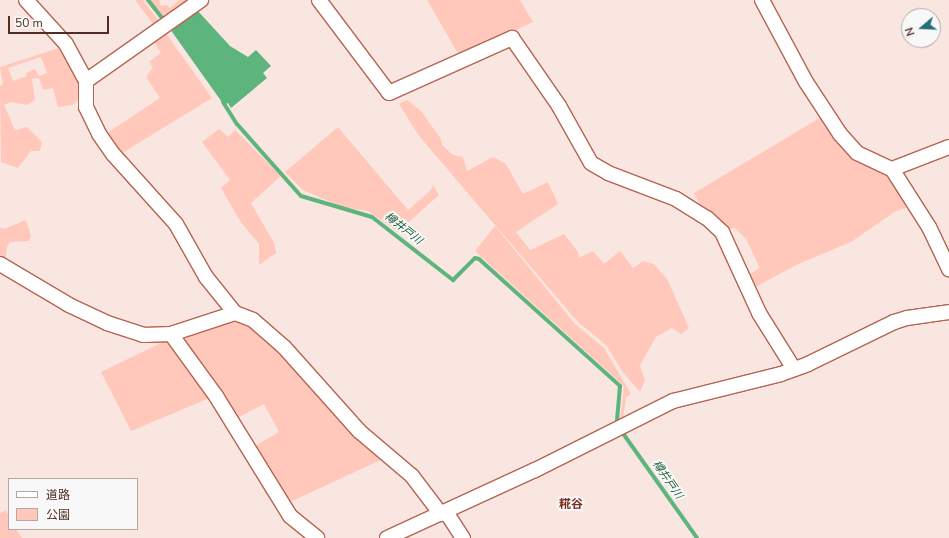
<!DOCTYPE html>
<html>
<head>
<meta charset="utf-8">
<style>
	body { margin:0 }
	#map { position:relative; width:949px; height:538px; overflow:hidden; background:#f9e6e1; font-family:"Nunito Sans","Noto Sans JP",sans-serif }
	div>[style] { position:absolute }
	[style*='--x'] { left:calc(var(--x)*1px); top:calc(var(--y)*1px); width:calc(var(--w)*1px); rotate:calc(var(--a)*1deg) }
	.green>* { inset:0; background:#ffc8bb }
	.water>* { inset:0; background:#5eb47d }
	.stream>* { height:4px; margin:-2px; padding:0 2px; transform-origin:2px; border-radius:2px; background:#5eb47d }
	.roads { filter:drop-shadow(1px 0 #b56451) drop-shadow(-1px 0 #b56451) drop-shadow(0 1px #b56451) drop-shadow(0 -1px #b56451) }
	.street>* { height:14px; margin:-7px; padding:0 7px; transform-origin:7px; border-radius:7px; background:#fff }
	span { translate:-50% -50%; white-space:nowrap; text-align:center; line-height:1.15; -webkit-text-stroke:3.5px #f8f8f8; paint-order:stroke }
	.water-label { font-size:11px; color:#215e39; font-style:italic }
	.quarter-label { font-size:12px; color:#7a2f1e; font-weight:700 }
	.legend { position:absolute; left:8px; top:478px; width:130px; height:52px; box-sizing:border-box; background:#f8f8f8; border:1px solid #b5a7a4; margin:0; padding:5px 7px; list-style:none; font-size:12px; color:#512e25 }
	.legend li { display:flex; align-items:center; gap:8px; height:20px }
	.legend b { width:20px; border:1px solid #b5a7a4 }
	.north { position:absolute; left:901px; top:8px; width:40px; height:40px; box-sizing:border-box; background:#f8f8f8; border:1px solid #b5a7a4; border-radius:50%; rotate:251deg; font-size:11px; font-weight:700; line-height:16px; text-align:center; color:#512e25 }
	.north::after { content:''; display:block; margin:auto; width:14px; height:18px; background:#276d7b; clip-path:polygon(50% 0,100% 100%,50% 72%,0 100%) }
	.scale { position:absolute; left:8px; top:16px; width:101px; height:18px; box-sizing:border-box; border:2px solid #512e25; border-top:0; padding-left:5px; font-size:12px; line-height:14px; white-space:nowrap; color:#512e25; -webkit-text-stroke:3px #f8f8f8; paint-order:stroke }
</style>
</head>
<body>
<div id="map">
	<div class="green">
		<i style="clip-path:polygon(135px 0,143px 0,161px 24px,156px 28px)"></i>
		<i style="clip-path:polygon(147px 0,159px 0,161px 6px,167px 5px,170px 8px,179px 0,195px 0,164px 22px)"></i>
		<i style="clip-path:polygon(427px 0,520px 0,533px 22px,460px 57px)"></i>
		<i style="clip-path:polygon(165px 32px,212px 98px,119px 155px,104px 135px,160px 98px,146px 77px,153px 67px,149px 62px,161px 53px,153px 40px)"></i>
		<i style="clip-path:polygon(evenodd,62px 47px,76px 68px,82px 97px,72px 105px,58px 107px,53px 88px,43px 90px,39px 78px,32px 79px,35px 100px,27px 105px,11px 102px,4px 105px,15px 130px,27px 127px,42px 142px,40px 151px,31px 151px,18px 168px,1px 162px,0 86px,3px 84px,0 67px,62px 47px,41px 57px,47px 73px,39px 76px,35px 69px,26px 73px,27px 76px,13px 81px,8px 68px,41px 57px)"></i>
		<i style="clip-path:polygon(407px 100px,421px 111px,441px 139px,442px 145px,453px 155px,463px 157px,467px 171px,493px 157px,506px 164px,523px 194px,548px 182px,558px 204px,516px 232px,530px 250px,564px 234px,578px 252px,579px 258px,593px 251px,604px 264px,620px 251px,633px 268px,643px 261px,654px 264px,667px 279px,689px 328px,681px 334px,672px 328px,656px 337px,640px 365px,645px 380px,640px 392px,622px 371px,607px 346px,577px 321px,419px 136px,399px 104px)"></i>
		<i style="clip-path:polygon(823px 116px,888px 171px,912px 206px,896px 211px,851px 242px,796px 265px,754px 288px,748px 275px,760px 268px,746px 239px,735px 228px,729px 229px,701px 207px,694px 193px)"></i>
		<i style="clip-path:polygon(338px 127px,408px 210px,430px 191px,433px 185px,439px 195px,398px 232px,368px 211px,342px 207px,303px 190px,285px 172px)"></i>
		<i style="clip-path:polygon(219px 129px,228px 137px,235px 130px,281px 176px,251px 203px,274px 243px,276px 253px,259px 265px,259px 244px,240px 221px,221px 188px,230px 180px,202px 142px)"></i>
		<i style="clip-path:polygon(26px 220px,31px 236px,29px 241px,10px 242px,7px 247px,5px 264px,0 259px,0 227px,4px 229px)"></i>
		<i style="clip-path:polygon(495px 226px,575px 324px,604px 348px,631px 394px,626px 397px,623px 419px,620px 421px,624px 386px,475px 251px)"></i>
		<i style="clip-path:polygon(228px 319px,252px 324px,387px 457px,288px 503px,255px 446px,279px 432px,264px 404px,237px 418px,183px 339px,183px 337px)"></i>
		<i style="clip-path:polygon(165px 341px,172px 343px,212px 397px,131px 431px,101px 372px)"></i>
		<i style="clip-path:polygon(6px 510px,9px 516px,9px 529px,16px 529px,22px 538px,0 538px,0 513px)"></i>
	</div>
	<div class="water">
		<i style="clip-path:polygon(197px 10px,230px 46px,248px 57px,256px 50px,271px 66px,263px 73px,267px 78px,231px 108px,228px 103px,224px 105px,170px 29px)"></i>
	</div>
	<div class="stream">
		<i style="--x:148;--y:0;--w:28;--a:52"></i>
		<i style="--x:223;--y:102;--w:26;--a:58"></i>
		<i style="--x:237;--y:124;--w:96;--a:48.4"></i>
		<i style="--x:301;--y:196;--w:74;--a:16.5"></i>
		<i style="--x:372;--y:217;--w:103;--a:37.9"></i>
		<i style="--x:453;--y:280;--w:31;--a:-45"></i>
		<i style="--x:475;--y:258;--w:4;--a:14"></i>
		<i style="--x:479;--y:259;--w:190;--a:42"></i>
		<i style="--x:620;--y:386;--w:35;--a:95"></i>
		<i style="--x:622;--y:432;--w:130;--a:54.7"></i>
	</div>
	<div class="roads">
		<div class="street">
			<i style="--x:26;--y:0;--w:59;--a:47.7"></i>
			<i style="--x:66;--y:44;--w:42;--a:61.6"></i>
			<i style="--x:86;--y:81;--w:26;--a:90"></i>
			<i style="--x:86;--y:107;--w:30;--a:64"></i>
			<i style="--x:99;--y:134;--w:24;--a:55"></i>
			<i style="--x:113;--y:154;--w:94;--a:48"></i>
			<i style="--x:176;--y:224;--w:61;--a:60.5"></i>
			<i style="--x:206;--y:277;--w:46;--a:51.1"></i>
			<i style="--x:235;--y:313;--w:19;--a:21"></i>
			<i style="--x:253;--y:320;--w:41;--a:41.1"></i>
			<i style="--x:284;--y:347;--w:113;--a:48.2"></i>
			<i style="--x:359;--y:431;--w:70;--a:40.3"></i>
			<i style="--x:412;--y:476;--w:48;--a:52.7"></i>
			<i style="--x:319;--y:0;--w:116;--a:53"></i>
			<i style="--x:389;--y:93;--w:135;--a:-24.1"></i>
			<i style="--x:512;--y:38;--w:83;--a:55.3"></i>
			<i style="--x:559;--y:106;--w:65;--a:60.7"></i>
			<i style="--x:591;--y:163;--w:20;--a:30"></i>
			<i style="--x:608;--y:173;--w:73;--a:20.9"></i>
			<i style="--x:676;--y:199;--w:36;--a:32"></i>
			<i style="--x:707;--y:218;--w:21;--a:43"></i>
			<i style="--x:722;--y:232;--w:89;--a:65.4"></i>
			<i style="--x:759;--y:313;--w:66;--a:58"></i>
			<i style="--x:762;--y:0;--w:93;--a:61.8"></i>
			<i style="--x:806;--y:82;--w:62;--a:56.8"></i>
			<i style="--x:840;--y:134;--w:25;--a:48"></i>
			<i style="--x:857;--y:153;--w:38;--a:25"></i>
			<i style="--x:892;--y:169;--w:69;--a:57.5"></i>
			<i style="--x:929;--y:227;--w:47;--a:64.5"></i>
			<i style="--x:86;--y:81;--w:141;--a:-35.2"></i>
			<i style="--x:892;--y:169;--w:61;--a:-21.1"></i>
			<i style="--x:0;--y:264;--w:80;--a:30.7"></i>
			<i style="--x:69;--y:305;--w:42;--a:25.3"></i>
			<i style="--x:107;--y:323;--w:38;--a:18"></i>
			<i style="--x:143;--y:335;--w:28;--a:-2"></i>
			<i style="--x:171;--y:334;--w:67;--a:-18.2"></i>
			<i style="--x:171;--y:334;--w:77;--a:54"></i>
			<i style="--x:216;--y:396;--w:141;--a:58.3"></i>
			<i style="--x:290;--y:516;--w:35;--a:39"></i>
			<i style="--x:446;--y:512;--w:31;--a:57"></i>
			<i style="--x:387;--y:538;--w:163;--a:-24.7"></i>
			<i style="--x:535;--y:470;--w:154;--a:-26.6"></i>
			<i style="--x:673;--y:401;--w:111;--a:-14"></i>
			<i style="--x:781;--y:374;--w:29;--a:-20"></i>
			<i style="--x:808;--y:364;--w:96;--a:-26"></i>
			<i style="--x:894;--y:322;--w:14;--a:-17"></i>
			<i style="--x:907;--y:318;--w:42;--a:-8.1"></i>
		</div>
	</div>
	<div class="water-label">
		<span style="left:403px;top:229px;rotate:38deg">樽井戸川</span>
		<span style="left:667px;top:480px;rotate:55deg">樽井戸川</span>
	</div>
	<div class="quarter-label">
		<span style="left:571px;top:505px">糀谷</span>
	</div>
	<ul class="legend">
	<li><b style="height:5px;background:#fff"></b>道路</li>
	<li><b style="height:11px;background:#ffc8bb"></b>公園</li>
	</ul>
	<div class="north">N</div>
	<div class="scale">50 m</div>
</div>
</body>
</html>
